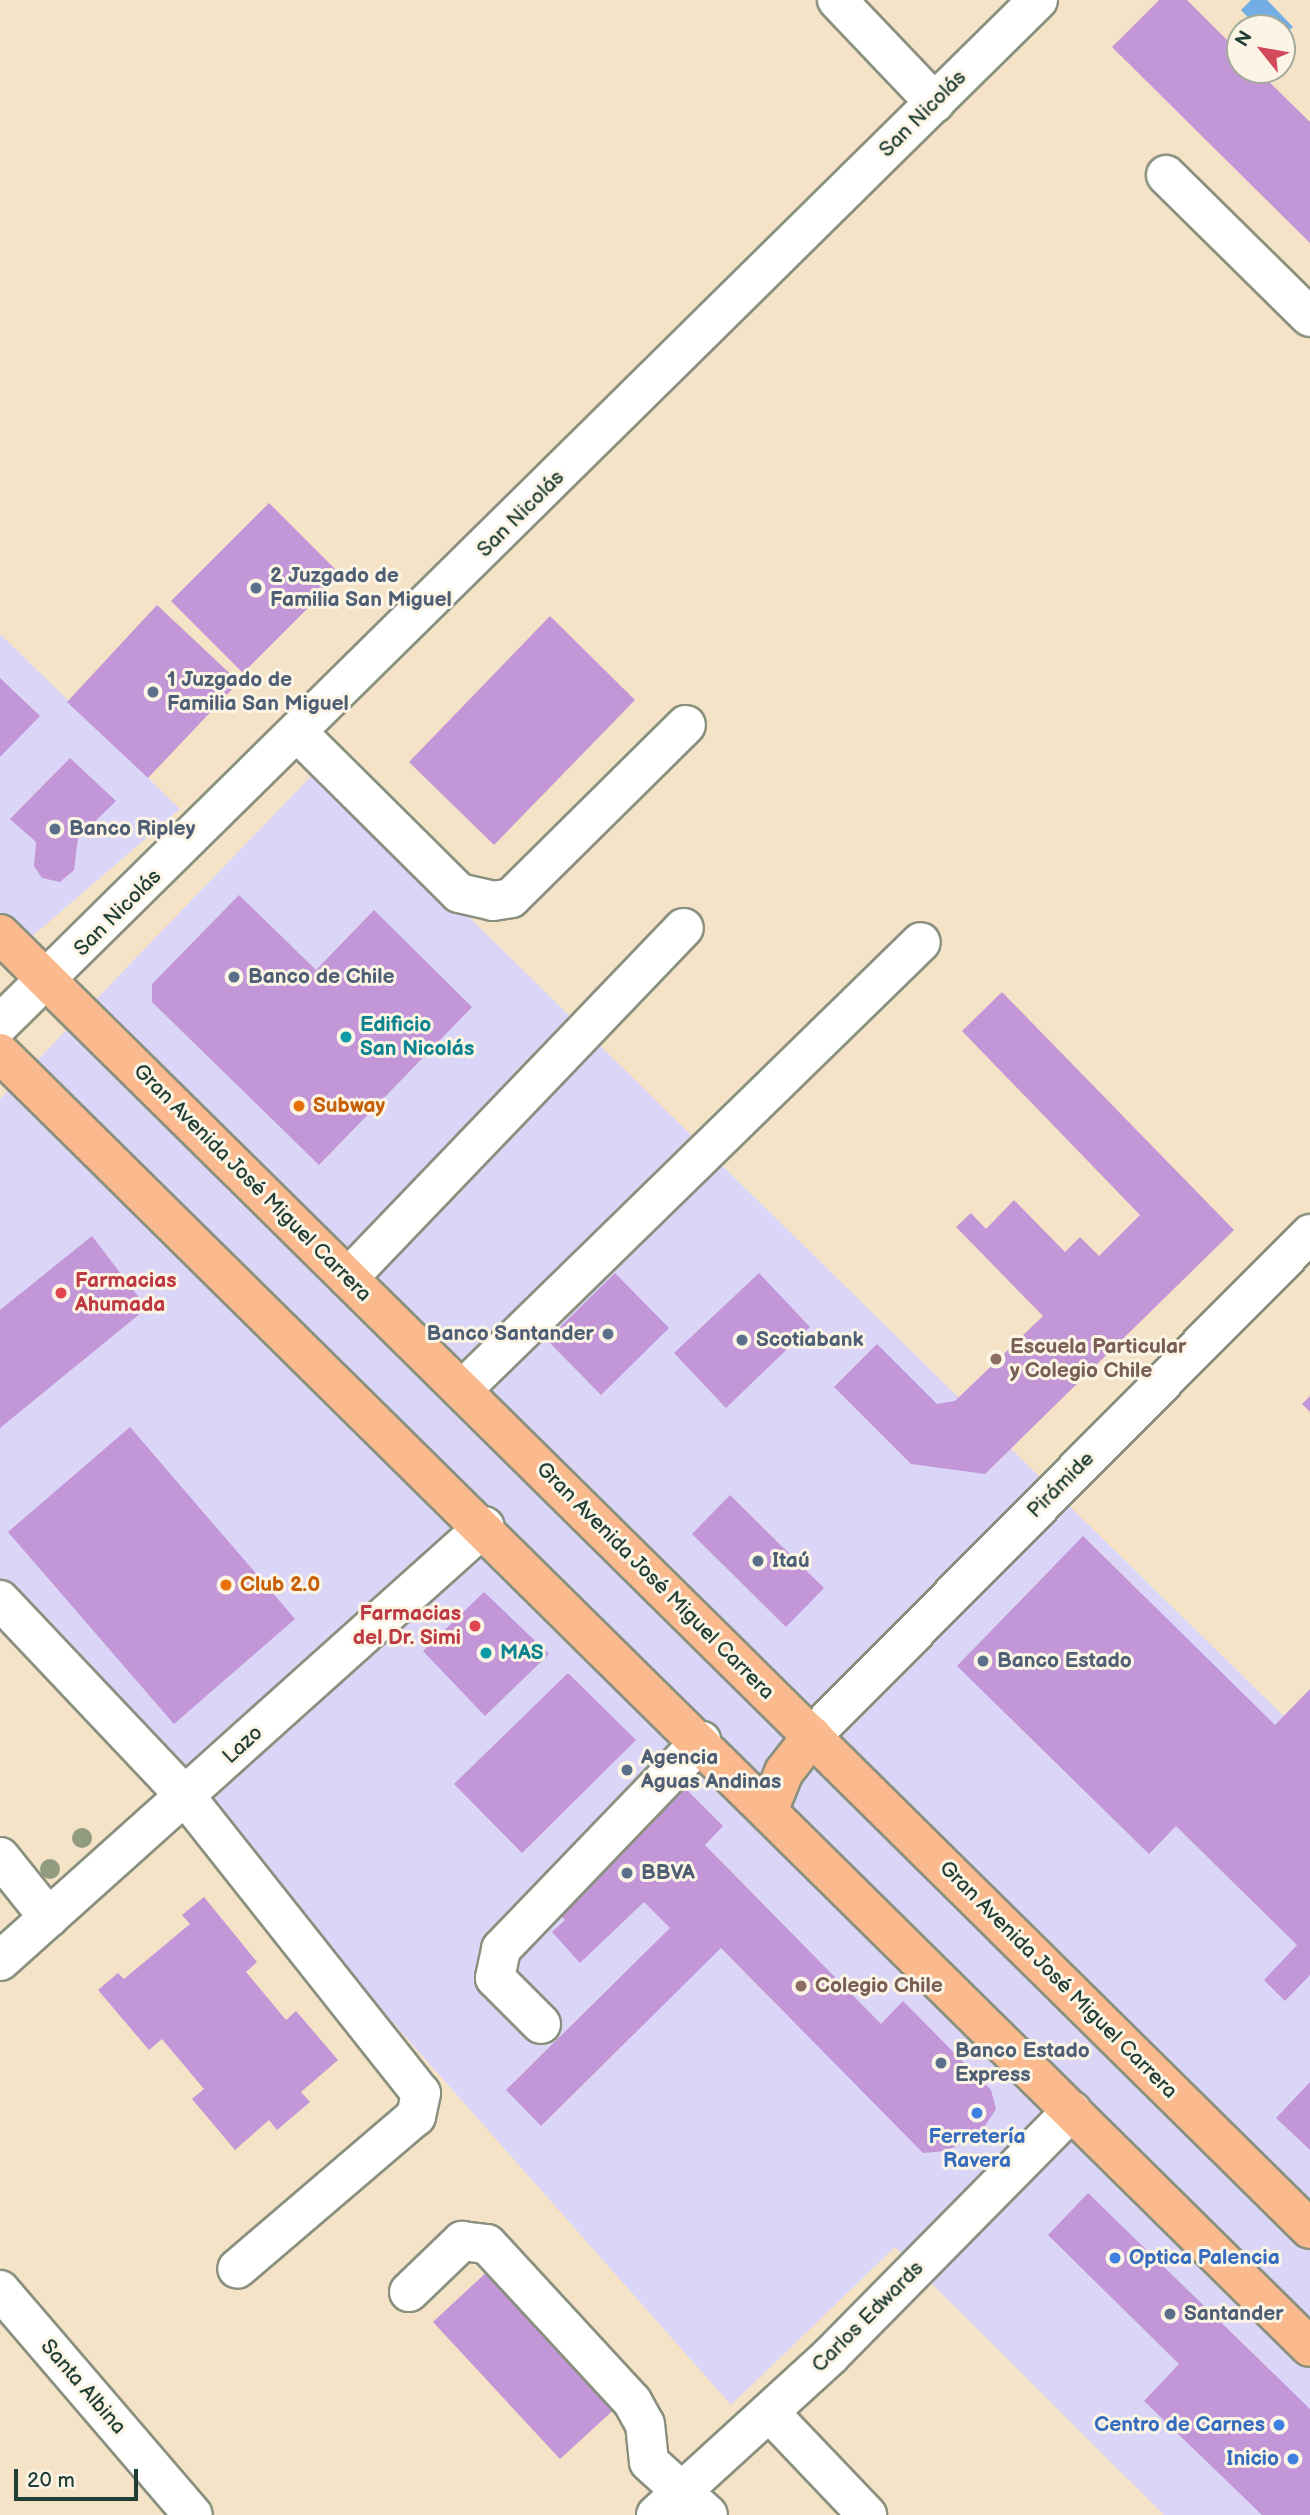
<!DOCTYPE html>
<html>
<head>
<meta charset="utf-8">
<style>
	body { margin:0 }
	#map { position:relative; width:1310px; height:2515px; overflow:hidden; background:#f4e3c7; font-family:"Balsamiq Sans",sans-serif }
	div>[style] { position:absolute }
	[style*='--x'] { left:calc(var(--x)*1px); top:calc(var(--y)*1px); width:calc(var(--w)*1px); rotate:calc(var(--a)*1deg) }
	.built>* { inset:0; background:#dbd6f7 }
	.water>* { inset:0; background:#72ade3 }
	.building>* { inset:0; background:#c296d7 }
	.roads { filter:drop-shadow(2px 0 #8a907e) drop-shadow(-2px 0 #8a907e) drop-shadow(0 2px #8a907e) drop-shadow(0 -2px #8a907e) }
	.minor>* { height:38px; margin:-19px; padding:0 19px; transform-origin:19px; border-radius:19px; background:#fff }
	.major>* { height:38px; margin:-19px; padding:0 19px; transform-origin:19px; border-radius:19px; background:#fbba8d }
	.trees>* { width:20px; height:20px; margin:-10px; border-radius:50%; background:#909b80 }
	.dots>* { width:19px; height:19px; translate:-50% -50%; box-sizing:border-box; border:4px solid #fcf5e5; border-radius:50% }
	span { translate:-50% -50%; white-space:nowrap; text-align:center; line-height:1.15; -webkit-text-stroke:6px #fcf5e5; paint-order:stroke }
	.street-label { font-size:21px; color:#1f3d34 }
	.service-label { font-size:21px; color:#4e5e75; font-weight:700 }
	.left { translate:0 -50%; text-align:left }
	.right { translate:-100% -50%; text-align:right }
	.culture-label { font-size:21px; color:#0d838f; font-weight:700 }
	.food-label { font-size:21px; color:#c56008; font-weight:700 }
	.health-label { font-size:21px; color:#be3a42; font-weight:700 }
	.education-label { font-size:21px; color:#785e54; font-weight:700 }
	.shop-label { font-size:21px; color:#366cbe; font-weight:700 }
	.north { position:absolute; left:1226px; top:14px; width:70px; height:70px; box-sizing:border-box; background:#fcf5e5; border:2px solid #a4ab9e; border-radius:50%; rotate:301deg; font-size:19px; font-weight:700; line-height:28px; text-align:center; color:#1f3d34 }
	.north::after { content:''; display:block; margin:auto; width:24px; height:32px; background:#d1495b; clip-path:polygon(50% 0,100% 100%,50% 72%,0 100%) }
	.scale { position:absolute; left:14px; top:2469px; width:124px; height:32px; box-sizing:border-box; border:4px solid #1f3d34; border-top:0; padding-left:9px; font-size:21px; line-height:24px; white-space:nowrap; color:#1f3d34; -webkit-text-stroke:5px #fcf5e5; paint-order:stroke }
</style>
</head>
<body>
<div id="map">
	<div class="built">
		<i style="clip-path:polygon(0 634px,180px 809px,0 964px)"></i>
		<i style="clip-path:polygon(318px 769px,1310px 1742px,1310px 2515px,1164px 2515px,895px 2247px,731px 2405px,0 1578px,0 1099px)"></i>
	</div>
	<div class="water">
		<i style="clip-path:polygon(1251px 0,1267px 0,1293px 27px,1282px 37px,1282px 28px,1258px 28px,1241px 10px)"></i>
	</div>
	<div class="building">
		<i style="clip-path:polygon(1159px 0,1187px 0,1240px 53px,1240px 70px,1257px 70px,1310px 122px,1310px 243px,1112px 47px)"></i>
		<i style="clip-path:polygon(269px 503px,341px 575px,243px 673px,171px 601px)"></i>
		<i style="clip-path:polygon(157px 605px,239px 682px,148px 778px,67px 702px)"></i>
		<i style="clip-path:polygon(550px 616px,635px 700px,494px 845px,409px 762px)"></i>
		<i style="clip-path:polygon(0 678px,40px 716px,0 757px)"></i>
		<i style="clip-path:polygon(70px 758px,116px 801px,78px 838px,74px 870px,60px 882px,42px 878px,34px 866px,36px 842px,10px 819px)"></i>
		<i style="clip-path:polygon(239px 895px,316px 970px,374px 910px,472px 1007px,319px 1165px,152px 1002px,152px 984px)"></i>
		<i style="clip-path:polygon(1002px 992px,1234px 1230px,985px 1474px,911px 1464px,834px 1387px,877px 1344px,937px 1404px,955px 1401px,1043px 1316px,956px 1227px,971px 1213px,986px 1229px,1014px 1200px,1065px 1252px,1080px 1237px,1099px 1256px,1140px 1215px,962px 1031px)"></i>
		<i style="clip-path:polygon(92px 1236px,147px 1308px,0 1428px,0 1310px)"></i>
		<i style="clip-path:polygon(615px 1273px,669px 1328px,601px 1395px,547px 1340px)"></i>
		<i style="clip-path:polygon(759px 1273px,810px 1327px,726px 1408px,674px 1353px)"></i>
		<i style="clip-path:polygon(1310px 1396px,1310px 1412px,1302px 1404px)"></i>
		<i style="clip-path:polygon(130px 1427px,295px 1619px,174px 1724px,8px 1532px)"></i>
		<i style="clip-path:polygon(730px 1495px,824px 1588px,786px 1627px,692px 1534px)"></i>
		<i style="clip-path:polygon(1083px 1536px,1275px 1725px,1310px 1689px,1310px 1975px,1285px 2001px,1264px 1980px,1297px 1945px,1176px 1826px,1149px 1854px,957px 1666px)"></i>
		<i style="clip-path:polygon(484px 1592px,549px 1654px,485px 1716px,423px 1651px)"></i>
		<i style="clip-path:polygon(568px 1673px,636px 1740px,522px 1853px,454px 1784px)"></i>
		<i style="clip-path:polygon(678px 1781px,723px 1826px,705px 1845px,881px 2024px,903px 2001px,991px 2090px,996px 2109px,979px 2135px,946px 2151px,923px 2153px,721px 1948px,541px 2126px,506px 2090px,670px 1928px,644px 1902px,580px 1963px,552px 1932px,565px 1920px,549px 1903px)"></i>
		<i style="clip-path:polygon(204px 1897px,257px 1962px,246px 1972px,286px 2020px,296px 2011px,338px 2060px,301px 2092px,310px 2102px,277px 2130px,269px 2120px,235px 2150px,192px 2099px,204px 2089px,162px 2039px,149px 2050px,98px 1990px,118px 1973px,124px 1979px,190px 1924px,182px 1915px)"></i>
		<i style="clip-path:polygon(1310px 2082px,1310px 2150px,1276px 2118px)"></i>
		<i style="clip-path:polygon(1088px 2193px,1310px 2409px,1310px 2515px,1262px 2515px,1144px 2401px,1179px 2364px,1048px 2235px)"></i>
		<i style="clip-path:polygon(491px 2268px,618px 2406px,560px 2459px,433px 2322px)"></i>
	</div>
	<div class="roads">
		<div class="minor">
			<i style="--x:837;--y:0;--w:142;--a:46.4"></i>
			<i style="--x:1166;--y:175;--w:202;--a:44.6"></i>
			<i style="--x:299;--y:734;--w:226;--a:44.8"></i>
			<i style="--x:459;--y:893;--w:35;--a:13"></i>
			<i style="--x:493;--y:901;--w:18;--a:-9"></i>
			<i style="--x:511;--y:898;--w:246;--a:-44.7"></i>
			<i style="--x:0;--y:1024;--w:1458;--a:-44.61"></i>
			<i style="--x:348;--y:1278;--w:485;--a:-46.2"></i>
			<i style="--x:462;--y:1390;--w:641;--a:-44.31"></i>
			<i style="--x:0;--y:1600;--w:271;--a:46.6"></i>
			<i style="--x:186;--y:1797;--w:378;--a:51.6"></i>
			<i style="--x:421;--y:2093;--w:24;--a:102"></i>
			<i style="--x:416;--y:2116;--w:235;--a:139.5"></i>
			<i style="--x:812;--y:1736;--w:707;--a:-45.23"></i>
			<i style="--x:0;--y:1857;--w:78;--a:51.2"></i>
			<i style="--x:0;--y:1961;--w:651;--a:-41.89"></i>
			<i style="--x:541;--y:2024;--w:65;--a:-135"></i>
			<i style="--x:495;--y:1978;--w:30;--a:-78"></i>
			<i style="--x:501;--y:1949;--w:289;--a:-46.1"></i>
			<i style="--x:0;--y:2290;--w:296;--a:49.4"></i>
			<i style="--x:409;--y:2292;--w:74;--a:-43.9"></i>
			<i style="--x:462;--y:2241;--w:25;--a:7"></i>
			<i style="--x:487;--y:2244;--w:214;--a:47.3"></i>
			<i style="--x:632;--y:2401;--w:26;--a:61"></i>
			<i style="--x:645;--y:2424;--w:38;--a:84"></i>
			<i style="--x:649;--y:2462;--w:79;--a:41.9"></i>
			<i style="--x:770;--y:2413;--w:141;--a:46.4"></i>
			<i style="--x:656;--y:2515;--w:237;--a:-42.4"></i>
			<i style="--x:831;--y:2355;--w:343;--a:-45.4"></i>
		</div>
		<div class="major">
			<i style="--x:0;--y:934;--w:1842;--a:44.67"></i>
			<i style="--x:0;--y:1053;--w:1841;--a:44.65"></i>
			<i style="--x:769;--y:1809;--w:40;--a:-68"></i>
			<i style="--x:784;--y:1772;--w:46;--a:-52.1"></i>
		</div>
	</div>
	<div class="trees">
		<i style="left:82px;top:1838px"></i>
		<i style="left:50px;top:1869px"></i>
	</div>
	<div class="dots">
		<i style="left:256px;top:588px;background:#5c6f8a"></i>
		<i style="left:153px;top:692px;background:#5c6f8a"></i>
		<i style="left:55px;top:829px;background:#5c6f8a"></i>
		<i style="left:234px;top:977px;background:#5c6f8a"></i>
		<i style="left:346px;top:1037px;background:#0f9aa8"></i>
		<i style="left:299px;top:1106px;background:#e8710a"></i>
		<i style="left:61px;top:1293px;background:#e0444e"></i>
		<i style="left:608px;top:1334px;background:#5c6f8a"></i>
		<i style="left:742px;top:1340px;background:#5c6f8a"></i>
		<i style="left:996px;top:1359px;background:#8d6e63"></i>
		<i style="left:758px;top:1561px;background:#5c6f8a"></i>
		<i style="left:226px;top:1585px;background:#e8710a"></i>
		<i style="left:475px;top:1626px;background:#e0444e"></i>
		<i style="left:486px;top:1653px;background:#0f9aa8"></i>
		<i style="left:983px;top:1661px;background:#5c6f8a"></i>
		<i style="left:627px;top:1770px;background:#5c6f8a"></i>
		<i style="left:627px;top:1873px;background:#5c6f8a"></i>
		<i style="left:801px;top:1986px;background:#8d6e63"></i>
		<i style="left:941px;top:2063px;background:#5c6f8a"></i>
		<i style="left:977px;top:2113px;background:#3f7fe0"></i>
		<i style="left:1115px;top:2258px;background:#3f7fe0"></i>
		<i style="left:1170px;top:2314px;background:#5c6f8a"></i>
		<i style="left:1279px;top:2425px;background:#3f7fe0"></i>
		<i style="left:1293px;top:2459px;background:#3f7fe0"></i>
	</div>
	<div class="street-label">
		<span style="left:923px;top:114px;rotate:-45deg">San Nicolás</span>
		<span style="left:521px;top:514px;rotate:-45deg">San Nicolás</span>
		<span style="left:118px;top:913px;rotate:-45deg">San Nicolás</span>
		<span style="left:252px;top:1183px;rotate:45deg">Gran Avenida José Miguel Carrera</span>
		<span style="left:1061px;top:1485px;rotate:-45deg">Pirámide</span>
		<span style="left:655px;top:1581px;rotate:45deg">Gran Avenida José Miguel Carrera</span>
		<span style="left:243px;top:1745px;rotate:-42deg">Lazo</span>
		<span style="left:1058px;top:1980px;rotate:45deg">Gran Avenida José Miguel Carrera</span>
		<span style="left:868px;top:2317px;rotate:-45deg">Carlos Edwards</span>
		<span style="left:83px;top:2387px;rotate:49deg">Santa Albina</span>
	</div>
	<div class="service-label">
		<span class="left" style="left:270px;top:588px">2 Juzgado de<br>Familia San Miguel</span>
		<span class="left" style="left:167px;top:692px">1 Juzgado de<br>Familia San Miguel</span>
		<span class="left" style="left:69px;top:829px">Banco Ripley</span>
		<span class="left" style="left:248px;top:977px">Banco de Chile</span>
		<span class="right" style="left:594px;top:1334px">Banco Santander</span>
		<span class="left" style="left:756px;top:1340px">Scotiabank</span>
		<span class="left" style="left:772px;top:1561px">Itaú</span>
		<span class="left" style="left:997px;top:1661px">Banco Estado</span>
		<span class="left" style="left:641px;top:1770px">Agencia<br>Aguas Andinas</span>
		<span class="left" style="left:641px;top:1873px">BBVA</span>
		<span class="left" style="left:955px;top:2063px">Banco Estado<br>Express</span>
		<span class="left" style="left:1184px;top:2314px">Santander</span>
	</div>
	<div class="culture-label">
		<span class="left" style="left:360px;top:1037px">Edificio<br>San Nicolás</span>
		<span class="left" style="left:500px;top:1653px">MAS</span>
	</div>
	<div class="food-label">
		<span class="left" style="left:313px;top:1106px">Subway</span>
		<span class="left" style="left:240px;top:1585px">Club 2.0</span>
	</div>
	<div class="health-label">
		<span class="left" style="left:75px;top:1293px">Farmacias<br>Ahumada</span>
		<span class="right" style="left:461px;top:1626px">Farmacias<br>del Dr. Simi</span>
	</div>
	<div class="education-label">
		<span class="left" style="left:1010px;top:1359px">Escuela Particular<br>y Colegio Chile</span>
		<span class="left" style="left:815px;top:1986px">Colegio Chile</span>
	</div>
	<div class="shop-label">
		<span style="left:977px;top:2149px">Ferretería<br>Ravera</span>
		<span class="left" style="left:1129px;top:2258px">Optica Palencia</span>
		<span class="right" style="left:1265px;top:2425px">Centro de Carnes</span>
		<span class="right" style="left:1279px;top:2459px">Inicio</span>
	</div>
	<div class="north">N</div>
	<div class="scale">20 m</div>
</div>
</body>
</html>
